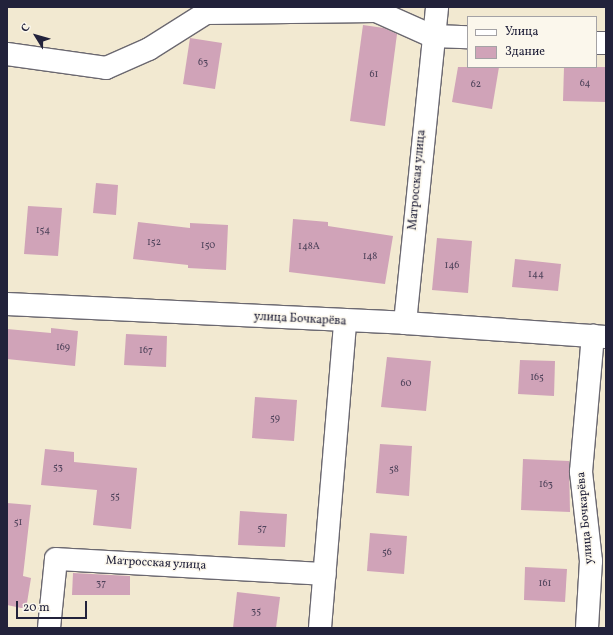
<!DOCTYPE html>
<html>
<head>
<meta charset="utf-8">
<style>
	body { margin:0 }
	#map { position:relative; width:613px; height:635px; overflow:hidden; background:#f2e9d1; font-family:Vollkorn,serif }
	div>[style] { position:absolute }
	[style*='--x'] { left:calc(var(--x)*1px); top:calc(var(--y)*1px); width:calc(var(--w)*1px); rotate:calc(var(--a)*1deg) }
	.building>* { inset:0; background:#d0a3b8 }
	.roads { filter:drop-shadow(1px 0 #6b6870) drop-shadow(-1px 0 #6b6870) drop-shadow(0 1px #6b6870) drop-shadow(0 -1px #6b6870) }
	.minor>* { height:22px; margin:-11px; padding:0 11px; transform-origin:11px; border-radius:11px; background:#fff }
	span { translate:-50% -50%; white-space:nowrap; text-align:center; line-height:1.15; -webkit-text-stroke:3px #fbf7ec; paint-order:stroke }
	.number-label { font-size:10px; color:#4e425a }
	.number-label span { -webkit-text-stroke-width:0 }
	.street-label { font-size:12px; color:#22223b }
	.frame { position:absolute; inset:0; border:8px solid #22223b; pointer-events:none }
	.legend { position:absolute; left:467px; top:16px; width:130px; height:52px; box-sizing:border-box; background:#fbf7ec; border:1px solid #a4a2a5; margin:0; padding:5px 7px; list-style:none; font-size:12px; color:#22223b }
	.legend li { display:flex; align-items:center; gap:8px; height:20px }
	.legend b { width:20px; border:1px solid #a4a2a5 }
	.north { position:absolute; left:16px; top:16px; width:40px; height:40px; -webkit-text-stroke:3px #fbf7ec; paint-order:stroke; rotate:307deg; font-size:11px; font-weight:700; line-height:16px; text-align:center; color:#22223b }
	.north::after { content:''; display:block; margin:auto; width:14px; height:18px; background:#22223b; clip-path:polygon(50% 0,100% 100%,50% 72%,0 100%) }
	.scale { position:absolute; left:16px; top:601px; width:71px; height:18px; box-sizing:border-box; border:2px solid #22223b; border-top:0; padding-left:5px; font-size:12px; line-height:14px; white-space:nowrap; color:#22223b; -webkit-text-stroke:3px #fbf7ec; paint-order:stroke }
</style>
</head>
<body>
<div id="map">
	<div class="building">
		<i style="clip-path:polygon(363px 25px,384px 28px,397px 34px,385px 126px,350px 121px)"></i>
		<i style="clip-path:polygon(190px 38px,222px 43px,215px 89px,183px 84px)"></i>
		<i style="clip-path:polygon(458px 67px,499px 67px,492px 109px,452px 102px)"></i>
		<i style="clip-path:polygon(564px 67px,606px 67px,606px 102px,563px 101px)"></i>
		<i style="clip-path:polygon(96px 183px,118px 185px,116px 215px,93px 213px)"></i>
		<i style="clip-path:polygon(28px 206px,62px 208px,58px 256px,24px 254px)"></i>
		<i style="clip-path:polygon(293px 219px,328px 222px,328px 226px,393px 236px,385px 284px,289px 272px)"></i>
		<i style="clip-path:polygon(138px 222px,190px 228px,190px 223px,228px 225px,226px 270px,188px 268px,188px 265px,133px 259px)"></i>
		<i style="clip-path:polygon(437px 238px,472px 241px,468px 293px,432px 290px)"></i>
		<i style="clip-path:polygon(515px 259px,561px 264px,558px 291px,512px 287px)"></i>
		<i style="clip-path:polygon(51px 328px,78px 331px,75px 366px,7px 359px,7px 329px,51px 333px)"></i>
		<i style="clip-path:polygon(126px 334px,167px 336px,166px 367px,124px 365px)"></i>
		<i style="clip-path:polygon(387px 357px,431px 361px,426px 411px,381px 407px)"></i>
		<i style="clip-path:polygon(520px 360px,555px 361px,554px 396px,518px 394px)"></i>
		<i style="clip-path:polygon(255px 397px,297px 400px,294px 441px,252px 438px)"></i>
		<i style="clip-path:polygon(380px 444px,412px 446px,409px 496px,376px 493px)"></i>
		<i style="clip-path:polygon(45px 449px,74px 452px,74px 462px,137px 468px,131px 529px,93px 525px,97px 490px,41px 485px)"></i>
		<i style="clip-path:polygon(523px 459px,569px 461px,570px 512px,521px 510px)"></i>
		<i style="clip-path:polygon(7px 503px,31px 505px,23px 576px,31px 578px,26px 609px,7px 605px)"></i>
		<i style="clip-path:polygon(240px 511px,287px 514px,285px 547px,238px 545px)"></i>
		<i style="clip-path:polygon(370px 533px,407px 536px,404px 574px,367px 571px)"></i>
		<i style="clip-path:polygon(525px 567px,567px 569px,565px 602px,524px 600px)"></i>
		<i style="clip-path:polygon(73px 573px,130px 576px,130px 595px,72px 595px)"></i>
		<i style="clip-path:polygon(237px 592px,280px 597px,276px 628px,233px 628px)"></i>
	</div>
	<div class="roads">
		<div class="minor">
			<i style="--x:596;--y:43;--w:10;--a:0"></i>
			<i style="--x:7;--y:54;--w:100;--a:8"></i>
			<i style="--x:106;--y:68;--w:47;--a:-23.8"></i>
			<i style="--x:149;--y:49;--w:67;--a:-32.3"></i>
			<i style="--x:206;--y:13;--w:170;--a:-0.7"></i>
			<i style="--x:376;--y:11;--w:61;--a:24.1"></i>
			<i style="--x:432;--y:36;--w:36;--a:2"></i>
			<i style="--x:7;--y:304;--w:398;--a:2.7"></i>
			<i style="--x:405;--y:323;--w:201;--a:4"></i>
			<i style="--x:405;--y:323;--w:318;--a:-84.2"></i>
			<i style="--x:49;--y:628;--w:69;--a:-84.2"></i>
			<i style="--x:56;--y:559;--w:269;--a:3.2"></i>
			<i style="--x:320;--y:628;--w:307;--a:-85.3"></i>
			<i style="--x:587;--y:628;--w:67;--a:-86.6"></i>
			<i style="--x:591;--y:561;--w:90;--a:-96.4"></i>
			<i style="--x:581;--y:472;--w:137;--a:-85"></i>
		</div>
	</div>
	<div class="number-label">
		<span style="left:203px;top:63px">63</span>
		<span style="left:374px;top:75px">61</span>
		<span style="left:585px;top:84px">64</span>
		<span style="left:476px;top:85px">62</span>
		<span style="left:43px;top:231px">154</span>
		<span style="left:154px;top:243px">152</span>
		<span style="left:208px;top:246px">150</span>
		<span style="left:309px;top:247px">148А</span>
		<span style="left:370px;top:257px">148</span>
		<span style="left:452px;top:266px">146</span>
		<span style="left:536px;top:275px">144</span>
		<span style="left:63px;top:348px">169</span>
		<span style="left:146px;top:351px">167</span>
		<span style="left:537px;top:378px">165</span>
		<span style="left:406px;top:384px">60</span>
		<span style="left:275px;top:419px">59</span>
		<span style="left:58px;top:468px">53</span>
		<span style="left:394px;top:470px">58</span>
		<span style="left:546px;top:485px">163</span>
		<span style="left:115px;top:497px">55</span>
		<span style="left:18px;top:523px">51</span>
		<span style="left:262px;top:529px">57</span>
		<span style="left:387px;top:553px">56</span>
		<span style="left:101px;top:584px">37</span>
		<span style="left:545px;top:584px">161</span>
		<span style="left:256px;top:612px">35</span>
	</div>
	<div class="street-label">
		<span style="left:418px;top:180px;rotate:-85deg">Матросская улица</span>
		<span style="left:300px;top:320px;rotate:3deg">улица Бочкарёва</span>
		<span style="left:586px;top:518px;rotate:-95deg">улица Бочкарёва</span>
		<span style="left:156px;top:564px;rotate:3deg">Матросская улица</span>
	</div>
	<div class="frame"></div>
	<ul class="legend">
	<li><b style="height:5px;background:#fff"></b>Улица</li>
	<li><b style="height:11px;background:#d0a3b8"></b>Здание</li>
	</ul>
	<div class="north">С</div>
	<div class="scale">20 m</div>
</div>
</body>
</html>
